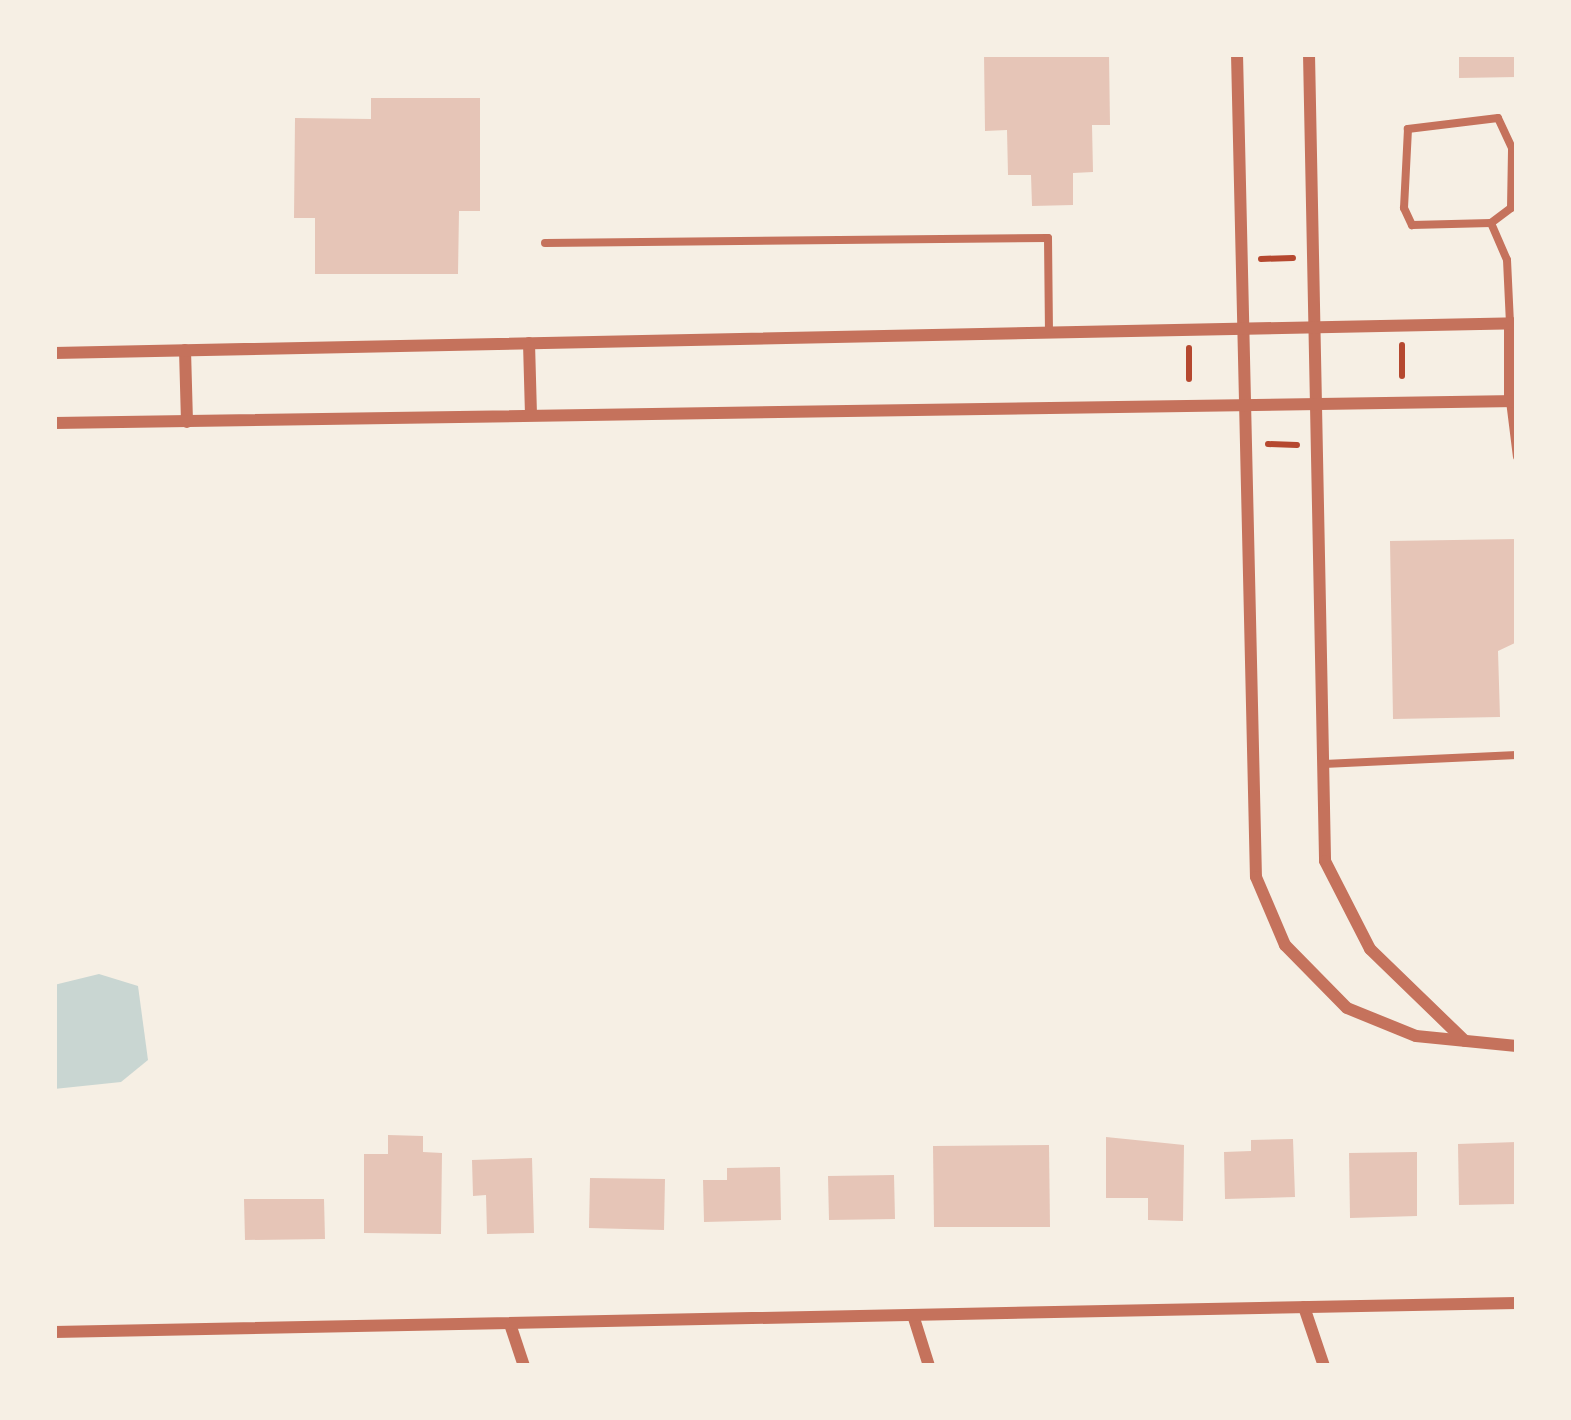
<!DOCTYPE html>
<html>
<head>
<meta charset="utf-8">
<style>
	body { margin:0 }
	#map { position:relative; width:1571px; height:1420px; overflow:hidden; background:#f6efe4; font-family:Arial,sans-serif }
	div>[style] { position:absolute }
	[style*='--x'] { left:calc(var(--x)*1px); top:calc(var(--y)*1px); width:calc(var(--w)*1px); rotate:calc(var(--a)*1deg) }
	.water>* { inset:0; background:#c9d6d2 }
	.building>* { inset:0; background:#e6c5b7 }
	.path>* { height:6px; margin:-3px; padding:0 3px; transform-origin:3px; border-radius:3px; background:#b5482f }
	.service>* { height:8px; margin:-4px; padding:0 4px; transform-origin:4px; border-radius:4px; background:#c5725c }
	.minor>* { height:12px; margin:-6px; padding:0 6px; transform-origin:6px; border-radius:6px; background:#c5725c }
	span { translate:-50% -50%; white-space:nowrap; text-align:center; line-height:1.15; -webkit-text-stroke:10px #f6efe4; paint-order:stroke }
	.frame { position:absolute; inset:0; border:57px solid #f6efe4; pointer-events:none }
</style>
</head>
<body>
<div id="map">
	<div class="water">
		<i style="clip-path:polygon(99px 974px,138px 986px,148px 1060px,121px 1082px,54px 1089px,54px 985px)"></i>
	</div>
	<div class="building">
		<i style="clip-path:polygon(984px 54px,1109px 54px,1110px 125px,1092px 125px,1093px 172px,1073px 173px,1073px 205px,1032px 206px,1031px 175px,1008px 175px,1007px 130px,985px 131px)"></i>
		<i style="clip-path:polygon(1459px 54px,1517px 54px,1517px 77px,1459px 78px)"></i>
		<i style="clip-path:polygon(371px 98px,480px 98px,480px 211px,459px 211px,458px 274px,315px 274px,315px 218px,294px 218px,295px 118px,371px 119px)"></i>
		<i style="clip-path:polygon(1517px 539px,1517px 642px,1498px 651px,1500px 717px,1393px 719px,1390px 541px)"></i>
		<i style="clip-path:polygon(388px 1135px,423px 1136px,423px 1152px,442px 1153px,441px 1234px,364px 1233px,364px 1154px,388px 1154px)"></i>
		<i style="clip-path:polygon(1106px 1137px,1184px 1145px,1183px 1221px,1148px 1220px,1148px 1198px,1106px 1198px)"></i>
		<i style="clip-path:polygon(1293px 1139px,1295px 1197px,1225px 1199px,1224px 1152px,1251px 1151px,1251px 1140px)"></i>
		<i style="clip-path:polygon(1517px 1142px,1517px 1204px,1459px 1205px,1458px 1144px)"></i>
		<i style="clip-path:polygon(1049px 1145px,1050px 1227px,934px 1227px,933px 1146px)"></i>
		<i style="clip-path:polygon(1417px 1152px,1417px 1216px,1350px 1218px,1349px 1153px)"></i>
		<i style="clip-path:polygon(532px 1158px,534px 1233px,487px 1234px,486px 1195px,473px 1196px,472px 1160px)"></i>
		<i style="clip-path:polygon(780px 1167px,781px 1220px,704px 1222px,703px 1180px,727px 1180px,727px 1168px)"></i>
		<i style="clip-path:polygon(894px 1175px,895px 1219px,829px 1220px,828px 1176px)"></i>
		<i style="clip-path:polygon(590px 1178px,665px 1179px,664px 1230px,589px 1228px)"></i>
		<i style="clip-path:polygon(244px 1199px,324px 1199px,325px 1239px,245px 1240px)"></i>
	</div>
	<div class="path">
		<i style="--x:1261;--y:259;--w:32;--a:-2"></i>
		<i style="--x:1402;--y:345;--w:31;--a:90"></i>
		<i style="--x:1189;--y:379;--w:31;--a:-90"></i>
		<i style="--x:1268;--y:444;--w:29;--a:2"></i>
	</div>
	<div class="service">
		<i style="--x:1491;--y:223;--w:25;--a:-37"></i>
		<i style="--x:1511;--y:208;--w:60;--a:-89"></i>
		<i style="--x:1512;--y:148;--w:33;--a:-115"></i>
		<i style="--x:1498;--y:118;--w:91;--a:173"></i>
		<i style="--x:1408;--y:129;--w:79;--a:92.9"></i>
		<i style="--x:1404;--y:208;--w:19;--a:65"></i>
		<i style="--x:1412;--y:225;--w:79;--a:-1.5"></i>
		<i style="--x:1491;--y:223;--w:40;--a:66.6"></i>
		<i style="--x:1507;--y:260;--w:63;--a:87.3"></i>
		<i style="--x:545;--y:243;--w:503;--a:-0.57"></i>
		<i style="--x:1048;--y:238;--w:95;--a:89.4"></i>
		<i style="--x:1510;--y:401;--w:56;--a:82.9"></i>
		<i style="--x:1324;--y:764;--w:193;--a:-2.7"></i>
	</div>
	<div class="minor">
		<i style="--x:1237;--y:54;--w:823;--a:88.68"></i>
		<i style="--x:1256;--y:877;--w:74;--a:66.9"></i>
		<i style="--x:1285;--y:945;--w:88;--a:45.5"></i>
		<i style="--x:1347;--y:1008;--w:74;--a:22.1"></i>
		<i style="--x:1416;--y:1036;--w:101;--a:5.7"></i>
		<i style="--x:1309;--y:54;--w:807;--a:88.86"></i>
		<i style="--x:1325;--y:861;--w:99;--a:62.9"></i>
		<i style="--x:1370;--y:949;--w:132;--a:44.1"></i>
		<i style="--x:1510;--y:323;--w:78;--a:90"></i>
		<i style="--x:529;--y:343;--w:72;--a:88.4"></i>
		<i style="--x:185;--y:350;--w:72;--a:88.4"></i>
		<i style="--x:54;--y:353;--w:1463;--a:-1.17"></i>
		<i style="--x:54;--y:423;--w:1463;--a:-0.86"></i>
		<i style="--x:1304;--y:1307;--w:62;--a:71.3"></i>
		<i style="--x:913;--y:1315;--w:53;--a:72.6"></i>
		<i style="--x:510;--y:1324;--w:44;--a:71.6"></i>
		<i style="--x:54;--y:1332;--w:1463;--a:-1.14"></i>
	</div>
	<div class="frame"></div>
</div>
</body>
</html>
